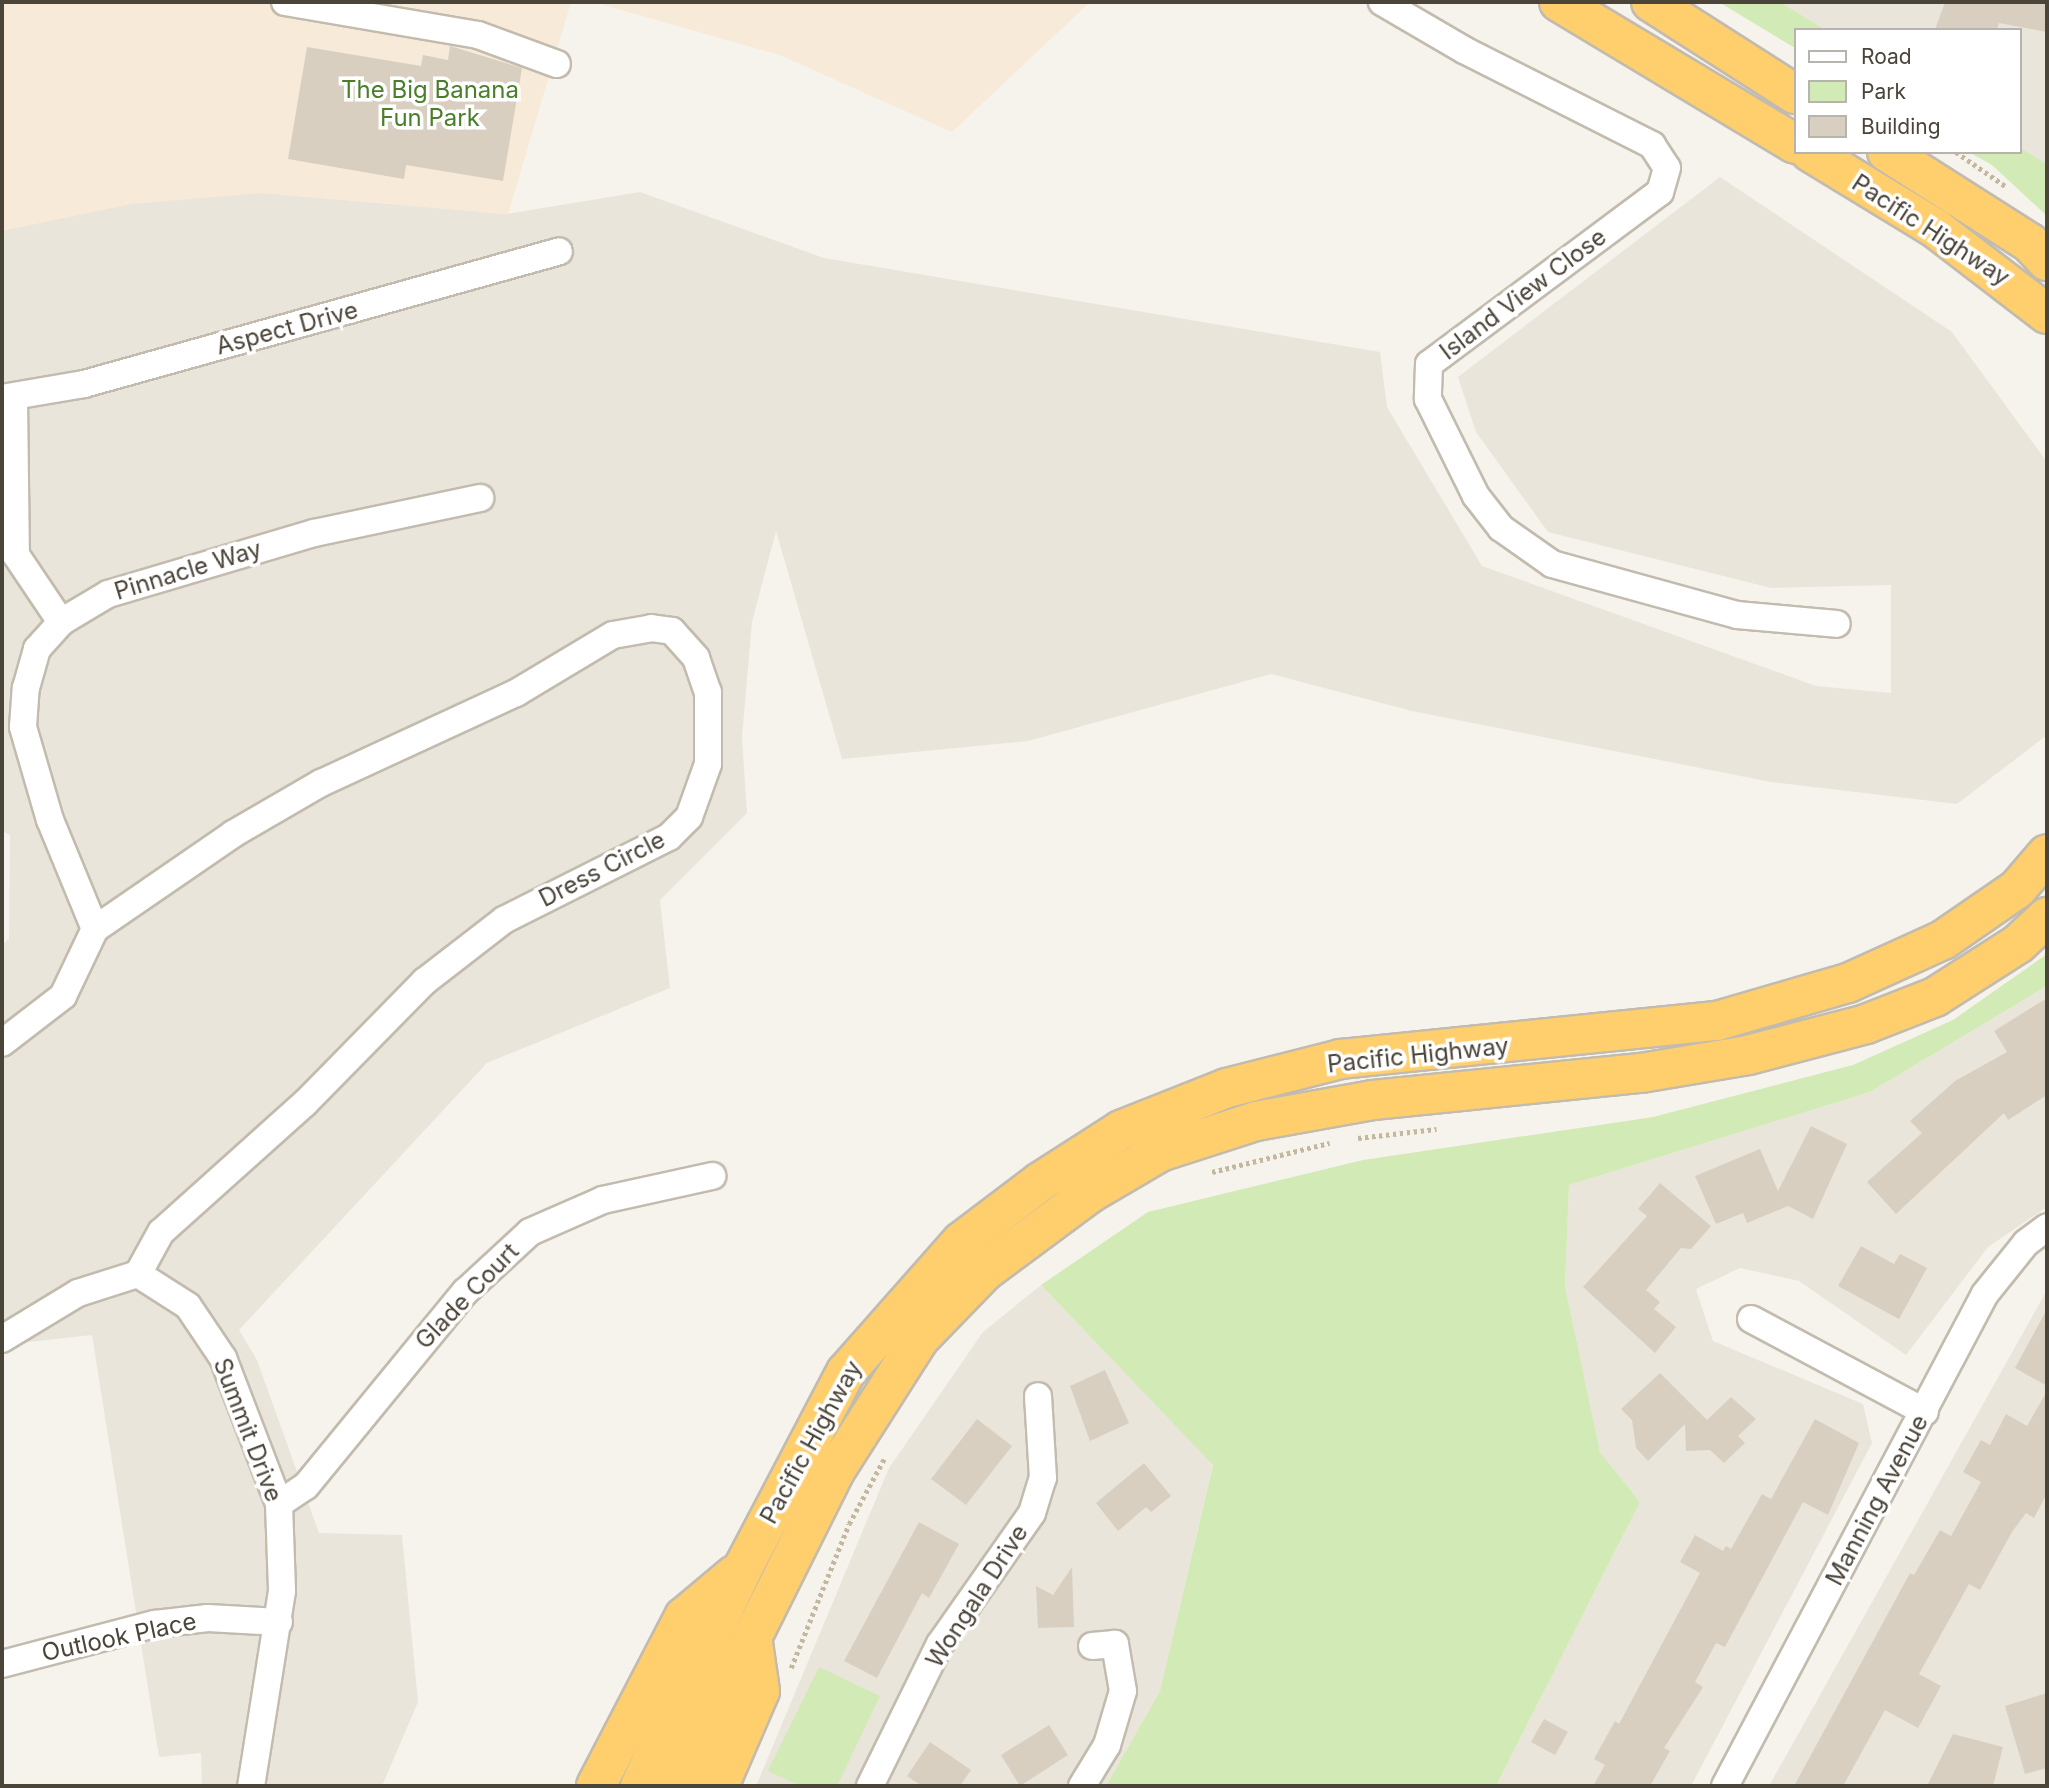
<!DOCTYPE html>
<html>
<head>
<meta charset="utf-8">
<style>
	body { margin:0 }
	#map { position:relative; width:2049px; height:1788px; overflow:hidden; background:#f6f3ec; font-family:Inter,sans-serif }
	div>[style] { position:absolute }
	[style*='--x'] { left:calc(var(--x)*1px); top:calc(var(--y)*1px); width:calc(var(--w)*1px); rotate:calc(var(--a)*1deg) }
	.residential>* { inset:0; background:#eae5da }
	.commercial>* { inset:0; background:#f7ead8 }
	.green>* { inset:0; background:#d2eab5 }
	.building>* { inset:0; background:#d8cfc1 }
	.path>* { height:4.5px; margin-top:-2.25px; transform-origin:0; background:repeating-linear-gradient(90deg,#c4b79f 0 3.5px,transparent 0 7px) }
	.roads { filter:drop-shadow(2px 0 #c2bbae) drop-shadow(-2px 0 #c2bbae) drop-shadow(0 2px #c2bbae) drop-shadow(0 -2px #c2bbae) }
	.minor>* { height:26px; margin:-13px; padding:0 13px; transform-origin:13px; border-radius:13px; background:#fff }
	.highway>* { height:38px; margin:-19px; padding:0 19px; transform-origin:19px; border-radius:19px; background:#ffcf6e }
	span { translate:-50% -50%; white-space:nowrap; text-align:center; line-height:1.15; -webkit-text-stroke:7px #fff; paint-order:stroke }
	.park-label { font-size:24px; color:#4a7f2a }
	.street-label { font-size:24px; color:#4b4439 }
	.frame { position:absolute; inset:0; border:4px solid #4b4439; pointer-events:none }
	.legend { position:absolute; left:1794px; top:28px; width:228px; height:126px; box-sizing:border-box; background:#fff; border:2px solid #b7b4b0; margin:0; padding:9px 12px; list-style:none; font-size:21px; color:#4b4439 }
	.legend li { display:flex; align-items:center; gap:14px; height:35px }
	.legend b { width:35px; border:2px solid #b7b4b0 }
</style>
</head>
<body>
<div id="map">
	<div class="residential">
		<i style="clip-path:polygon(1780px 2px,2047px 2px,2047px 164px,2019px 147px,2019px 30px,1826px 30px)"></i>
		<i style="clip-path:polygon(1720px 177px,1952px 332px,2047px 462px,2047px 735px,1957px 804px,1771px 782px,1412px 711px,1271px 674px,1028px 741px,842px 759px,776px 531px,752px 622px,742px 737px,747px 813px,660px 900px,670px 988px,487px 1063px,239px 1330px,257px 1360px,319px 1533px,402px 1535px,418px 1702px,382px 1786px,202px 1786px,201px 1753px,159px 1757px,92px 1335px,2px 1345px,2px 944px,9px 939px,10px 835px,2px 831px,2px 224px,132px 197px,263px 193px,507px 214px,640px 192px,824px 258px,1380px 352px,1387px 407px,1482px 566px,1816px 686px,1891px 693px,1891px 585px,1771px 588px,1548px 532px,1476px 432px,1458px 377px)"></i>
		<i style="clip-path:polygon(2047px 986px,2047px 1207px,1988px 1247px,1906px 1355px,1799px 1281px,1740px 1268px,1696px 1289px,1713px 1341px,1863px 1404px,1872px 1443px,1691px 1786px,1496px 1786px,1640px 1502px,1600px 1452px,1565px 1286px,1569px 1185px,1870px 1092px)"></i>
		<i style="clip-path:polygon(1041px 1285px,1213px 1464px,1160px 1691px,1106px 1786px,756px 1786px,889px 1468px,983px 1332px)"></i>
		<i style="clip-path:polygon(2047px 1290px,2047px 1785px,1769px 1786px)"></i>
	</div>
	<div class="commercial">
		<i style="clip-path:polygon(2px 2px,571px 2px,508px 214px,263px 193px,132px 204px,2px 231px)"></i>
		<i style="clip-path:polygon(593px 2px,1090px 2px,952px 132px,780px 55px)"></i>
	</div>
	<div class="green">
		<i style="clip-path:polygon(1719px 2px,1780px 2px,1826px 30px,1795px 30px,1795px 48px)"></i>
		<i style="clip-path:polygon(2019px 147px,2047px 164px,2047px 216px,1992px 165px,1969px 152px,2019px 152px)"></i>
		<i style="clip-path:polygon(2047px 954px,2047px 986px,1870px 1092px,1569px 1185px,1565px 1286px,1600px 1452px,1640px 1502px,1496px 1786px,1106px 1786px,1160px 1691px,1213px 1465px,1041px 1285px,1148px 1212px,1363px 1160px,1653px 1117px,1853px 1065px,1953px 1020px)"></i>
		<i style="clip-path:polygon(819px 1667px,880px 1696px,837px 1786px,800px 1786px,768px 1771px)"></i>
	</div>
	<div class="building">
		<i style="clip-path:polygon(1945px 2px,2047px 2px,2047px 32px,1999px 23px,1997px 30px,1935px 30px)"></i>
		<i style="clip-path:polygon(450px 46px,522px 68px,503px 181px,406px 165px,404px 179px,288px 159px,307px 47px,421px 66px,423px 55px,448px 60px)"></i>
		<i style="clip-path:polygon(2047px 998px,2047px 1095px,2008px 1120px,2004px 1113px,1896px 1214px,1867px 1182px,1922px 1133px,1910px 1121px,1955px 1081px,2007px 1052px,1994px 1031px)"></i>
		<i style="clip-path:polygon(1811px 1126px,1847px 1144px,1813px 1219px,1788px 1206px,1747px 1223px,1743px 1213px,1716px 1224px,1695px 1176px,1760px 1149px,1778px 1191px)"></i>
		<i style="clip-path:polygon(1660px 1183px,1711px 1226px,1691px 1249px,1681px 1248px,1646px 1290px,1660px 1302px,1654px 1309px,1676px 1327px,1655px 1353px,1583px 1287px,1647px 1216px,1638px 1209px)"></i>
		<i style="clip-path:polygon(1861px 1246px,1894px 1264px,1900px 1254px,1927px 1268px,1899px 1319px,1838px 1286px)"></i>
		<i style="clip-path:polygon(2047px 1309px,2047px 1386px,2015px 1368px)"></i>
		<i style="clip-path:polygon(1105px 1370px,1129px 1423px,1090px 1441px,1070px 1386px)"></i>
		<i style="clip-path:polygon(1660px 1373px,1707px 1420px,1731px 1397px,1756px 1419px,1738px 1436px,1745px 1443px,1724px 1463px,1710px 1450px,1686px 1451px,1685px 1424px,1648px 1461px,1636px 1448px,1632px 1420px,1621px 1409px)"></i>
		<i style="clip-path:polygon(2047px 1391px,2047px 1493px,2034px 1518px,2026px 1513px,2012px 1532px,1980px 1590px,1969px 1584px,1919px 1674px,1941px 1686px,1918px 1728px,1885px 1710px,1843px 1786px,1794px 1786px,1910px 1573px,1914px 1575px,1940px 1530px,1951px 1536px,1981px 1482px,1963px 1472px,1981px 1440px,1990px 1445px,2006px 1414px,2027px 1426px)"></i>
		<i style="clip-path:polygon(977px 1419px,1012px 1446px,966px 1505px,931px 1479px)"></i>
		<i style="clip-path:polygon(1815px 1419px,1859px 1443px,1828px 1515px,1803px 1502px,1725px 1647px,1716px 1643px,1695px 1682px,1703px 1687px,1664px 1748px,1670px 1751px,1650px 1786px,1593px 1786px,1605px 1765px,1594px 1759px,1615px 1721px,1619px 1724px,1700px 1573px,1680px 1562px,1695px 1535px,1723px 1551px,1726px 1546px,1731px 1549px,1762px 1494px,1771px 1499px)"></i>
		<i style="clip-path:polygon(1144px 1463px,1171px 1496px,1151px 1512px,1146px 1507px,1118px 1531px,1096px 1503px)"></i>
		<i style="clip-path:polygon(919px 1522px,959px 1544px,929px 1598px,922px 1593px,877px 1678px,844px 1661px)"></i>
		<i style="clip-path:polygon(1072px 1567px,1074px 1627px,1038px 1628px,1036px 1586px,1053px 1595px)"></i>
		<i style="clip-path:polygon(2047px 1693px,2047px 1768px,2025px 1774px,2005px 1706px)"></i>
		<i style="clip-path:polygon(1544px 1719px,1568px 1732px,1555px 1755px,1531px 1742px)"></i>
		<i style="clip-path:polygon(1049px 1725px,1068px 1755px,1020px 1786px,1001px 1755px)"></i>
		<i style="clip-path:polygon(1953px 1734px,2003px 1747px,1993px 1786px,1927px 1786px)"></i>
		<i style="clip-path:polygon(930px 1742px,971px 1770px,960px 1786px,922px 1786px,907px 1776px)"></i>
	</div>
	<div class="path">
		<i style="--x:1956;--y:152;--w:62;--a:34.5"></i>
		<i style="--x:1358;--y:1138;--w:79;--a:-6.6"></i>
		<i style="--x:1212;--y:1172;--w:121;--a:-13.9"></i>
		<i style="--x:791;--y:1668;--w:155;--a:-68.1"></i>
		<i style="--x:849;--y:1524;--w:74;--a:-61.7"></i>
	</div>
	<div class="roads">
		<div class="minor">
			<i style="--x:285;--y:2;--w:196;--a:9.7"></i>
			<i style="--x:478;--y:35;--w:84;--a:20.2"></i>
			<i style="--x:1382;--y:2;--w:95;--a:30.3"></i>
			<i style="--x:1464;--y:50;--w:211;--a:26.8"></i>
			<i style="--x:1652;--y:145;--w:27;--a:57"></i>
			<i style="--x:1667;--y:168;--w:25;--a:106"></i>
			<i style="--x:1660;--y:192;--w:288;--a:143.3"></i>
			<i style="--x:1429;--y:364;--w:35;--a:92"></i>
			<i style="--x:1428;--y:399;--w:108;--a:63.7"></i>
			<i style="--x:1476;--y:496;--w:41;--a:52"></i>
			<i style="--x:1501;--y:528;--w:62;--a:35.2"></i>
			<i style="--x:1552;--y:564;--w:192;--a:15.4"></i>
			<i style="--x:1737;--y:615;--w:100;--a:5.1"></i>
			<i style="--x:2;--y:398;--w:83;--a:-9.7"></i>
			<i style="--x:84;--y:384;--w:493;--a:-15.6"></i>
			<i style="--x:14;--y:399;--w:156;--a:89.3"></i>
			<i style="--x:16;--y:555;--w:81;--a:56.1"></i>
			<i style="--x:95;--y:929;--w:118;--a:-112.4"></i>
			<i style="--x:50;--y:820;--w:97;--a:-106.2"></i>
			<i style="--x:23;--y:727;--w:39;--a:-86"></i>
			<i style="--x:26;--y:688;--w:41;--a:-74.2"></i>
			<i style="--x:37;--y:649;--w:36;--a:-48"></i>
			<i style="--x:61;--y:622;--w:55;--a:-30.8"></i>
			<i style="--x:108;--y:594;--w:215;--a:-16.5"></i>
			<i style="--x:314;--y:533;--w:170;--a:-11.9"></i>
			<i style="--x:2;--y:1043;--w:77;--a:-37.6"></i>
			<i style="--x:63;--y:996;--w:74;--a:-64.5"></i>
			<i style="--x:95;--y:929;--w:168;--a:-34.5"></i>
			<i style="--x:233;--y:834;--w:102;--a:-30.1"></i>
			<i style="--x:321;--y:783;--w:215;--a:-24.8"></i>
			<i style="--x:516;--y:693;--w:113;--a:-30.9"></i>
			<i style="--x:613;--y:635;--w:39;--a:-10"></i>
			<i style="--x:651;--y:628;--w:21;--a:8"></i>
			<i style="--x:672;--y:631;--w:36;--a:48"></i>
			<i style="--x:696;--y:658;--w:36;--a:71"></i>
			<i style="--x:708;--y:692;--w:72;--a:90"></i>
			<i style="--x:708;--y:764;--w:56;--a:109.7"></i>
			<i style="--x:689;--y:817;--w:28;--a:135"></i>
			<i style="--x:669;--y:837;--w:185;--a:153.3"></i>
			<i style="--x:504;--y:920;--w:100;--a:142.3"></i>
			<i style="--x:425;--y:981;--w:171;--a:134.5"></i>
			<i style="--x:305;--y:1103;--w:193;--a:138.1"></i>
			<i style="--x:161;--y:1232;--w:48;--a:118.7"></i>
			<i style="--x:138;--y:1274;--w:59;--a:32.6"></i>
			<i style="--x:188;--y:1306;--w:63;--a:56.1"></i>
			<i style="--x:223;--y:1358;--w:156;--a:69"></i>
			<i style="--x:279;--y:1504;--w:87;--a:88"></i>
			<i style="--x:282;--y:1591;--w:197;--a:99"></i>
			<i style="--x:1751;--y:1319;--w:197;--a:28.1"></i>
			<i style="--x:2;--y:1339;--w:89;--a:-31.2"></i>
			<i style="--x:78;--y:1293;--w:63;--a:-17.6"></i>
			<i style="--x:279;--y:1504;--w:32;--a:-34"></i>
			<i style="--x:306;--y:1486;--w:251;--a:-50.7"></i>
			<i style="--x:465;--y:1292;--w:88;--a:-42.7"></i>
			<i style="--x:530;--y:1232;--w:80;--a:-23.7"></i>
			<i style="--x:603;--y:1200;--w:112;--a:-12.4"></i>
			<i style="--x:2;--y:1664;--w:158;--a:-14.7"></i>
			<i style="--x:155;--y:1624;--w:53;--a:-6.5"></i>
			<i style="--x:208;--y:1618;--w:71;--a:3.2"></i>
			<i style="--x:870;--y:1786;--w:158;--a:-63.8"></i>
			<i style="--x:940;--y:1644;--w:160;--a:-54.9"></i>
			<i style="--x:1032;--y:1513;--w:37;--a:-73"></i>
			<i style="--x:1043;--y:1478;--w:82;--a:-93.5"></i>
			<i style="--x:1082;--y:1786;--w:48;--a:-58.6"></i>
			<i style="--x:1107;--y:1745;--w:56;--a:-73.5"></i>
			<i style="--x:1123;--y:1691;--w:48;--a:-99.7"></i>
			<i style="--x:1115;--y:1644;--w:23;--a:175"></i>
			<i style="--x:1725;--y:1786;--w:556;--a:-62.15"></i>
			<i style="--x:1985;--y:1294;--w:65;--a:-51.2"></i>
			<i style="--x:2026;--y:1243;--w:26;--a:-37"></i>
		</div>
		<div class="highway">
			<i style="--x:1559;--y:2;--w:275;--a:31"></i>
			<i style="--x:1651;--y:2;--w:171;--a:32.6"></i>
			<i style="--x:1810;--y:152;--w:146;--a:31.3"></i>
			<i style="--x:1935;--y:228;--w:141;--a:37.5"></i>
			<i style="--x:1887;--y:152;--w:169;--a:32.5"></i>
			<i style="--x:2030;--y:243;--w:25;--a:47"></i>
			<i style="--x:596;--y:1786;--w:191;--a:-62.5"></i>
			<i style="--x:684;--y:1617;--w:65;--a:-40"></i>
			<i style="--x:640;--y:1786;--w:243;--a:-64.7"></i>
			<i style="--x:744;--y:1566;--w:219;--a:-62.3"></i>
			<i style="--x:846;--y:1372;--w:174;--a:-48.5"></i>
			<i style="--x:961;--y:1242;--w:99;--a:-37.2"></i>
			<i style="--x:1040;--y:1182;--w:96;--a:-32.7"></i>
			<i style="--x:1121;--y:1130;--w:114;--a:-21.6"></i>
			<i style="--x:1227;--y:1088;--w:118;--a:-14.3"></i>
			<i style="--x:1341;--y:1059;--w:378;--a:-5.8"></i>
			<i style="--x:1717;--y:1021;--w:136;--a:-16.2"></i>
			<i style="--x:1848;--y:983;--w:104;--a:-24.4"></i>
			<i style="--x:1943;--y:940;--w:90;--a:-34.6"></i>
			<i style="--x:2017;--y:889;--w:46;--a:-49.4"></i>
			<i style="--x:678;--y:1786;--w:352;--a:-63.5"></i>
			<i style="--x:835;--y:1471;--w:156;--a:-57.5"></i>
			<i style="--x:919;--y:1339;--w:95;--a:-45.9"></i>
			<i style="--x:985;--y:1271;--w:131;--a:-36.6"></i>
			<i style="--x:1090;--y:1193;--w:81;--a:-30.4"></i>
			<i style="--x:1160;--y:1152;--w:101;--a:-17.9"></i>
			<i style="--x:1256;--y:1121;--w:119;--a:-10.2"></i>
			<i style="--x:1373;--y:1100;--w:269;--a:-5.8"></i>
			<i style="--x:1641;--y:1073;--w:109;--a:-9.5"></i>
			<i style="--x:1748;--y:1055;--w:122;--a:-14.7"></i>
			<i style="--x:1866;--y:1024;--w:74;--a:-21.4"></i>
			<i style="--x:1935;--y:997;--w:98;--a:-32.6"></i>
			<i style="--x:2018;--y:944;--w:40;--a:-43"></i>
			<i style="--x:719;--y:1786;--w:103;--a:-66.7"></i>
			<i style="--x:760;--y:1691;--w:49;--a:-98.3"></i>
		</div>
	</div>
	<div class="park-label">
		<span style="left:430px;top:104px">The Big Banana<br>Fun Park</span>
	</div>
	<div class="street-label">
		<span style="left:1931px;top:230px;rotate:33deg">Pacific Highway</span>
		<span style="left:1523px;top:294px;rotate:-37deg">Island View Close</span>
		<span style="left:287px;top:328px;rotate:-15deg">Aspect Drive</span>
		<span style="left:188px;top:570px;rotate:-17deg">Pinnacle Way</span>
		<span style="left:602px;top:869px;rotate:-27deg">Dress Circle</span>
		<span style="left:1418px;top:1055px;rotate:-6deg">Pacific Highway</span>
		<span style="left:467px;top:1296px;rotate:-46deg">Glade Court</span>
		<span style="left:248px;top:1430px;rotate:69deg">Summit Drive</span>
		<span style="left:811px;top:1442px;rotate:-61deg">Pacific Highway</span>
		<span style="left:1877px;top:1500px;rotate:-62deg">Manning Avenue</span>
		<span style="left:977px;top:1596px;rotate:-57deg">Wongala Drive</span>
		<span style="left:119px;top:1637px;rotate:-12deg">Outlook Place</span>
	</div>
	<div class="frame"></div>
	<ul class="legend">
	<li><b style="height:9px;background:#fff"></b>Road</li>
	<li><b style="height:19px;background:#d2eab5"></b>Park</li>
	<li><b style="height:19px;background:#d8cfc1"></b>Building</li>
	</ul>
</div>
</body>
</html>
